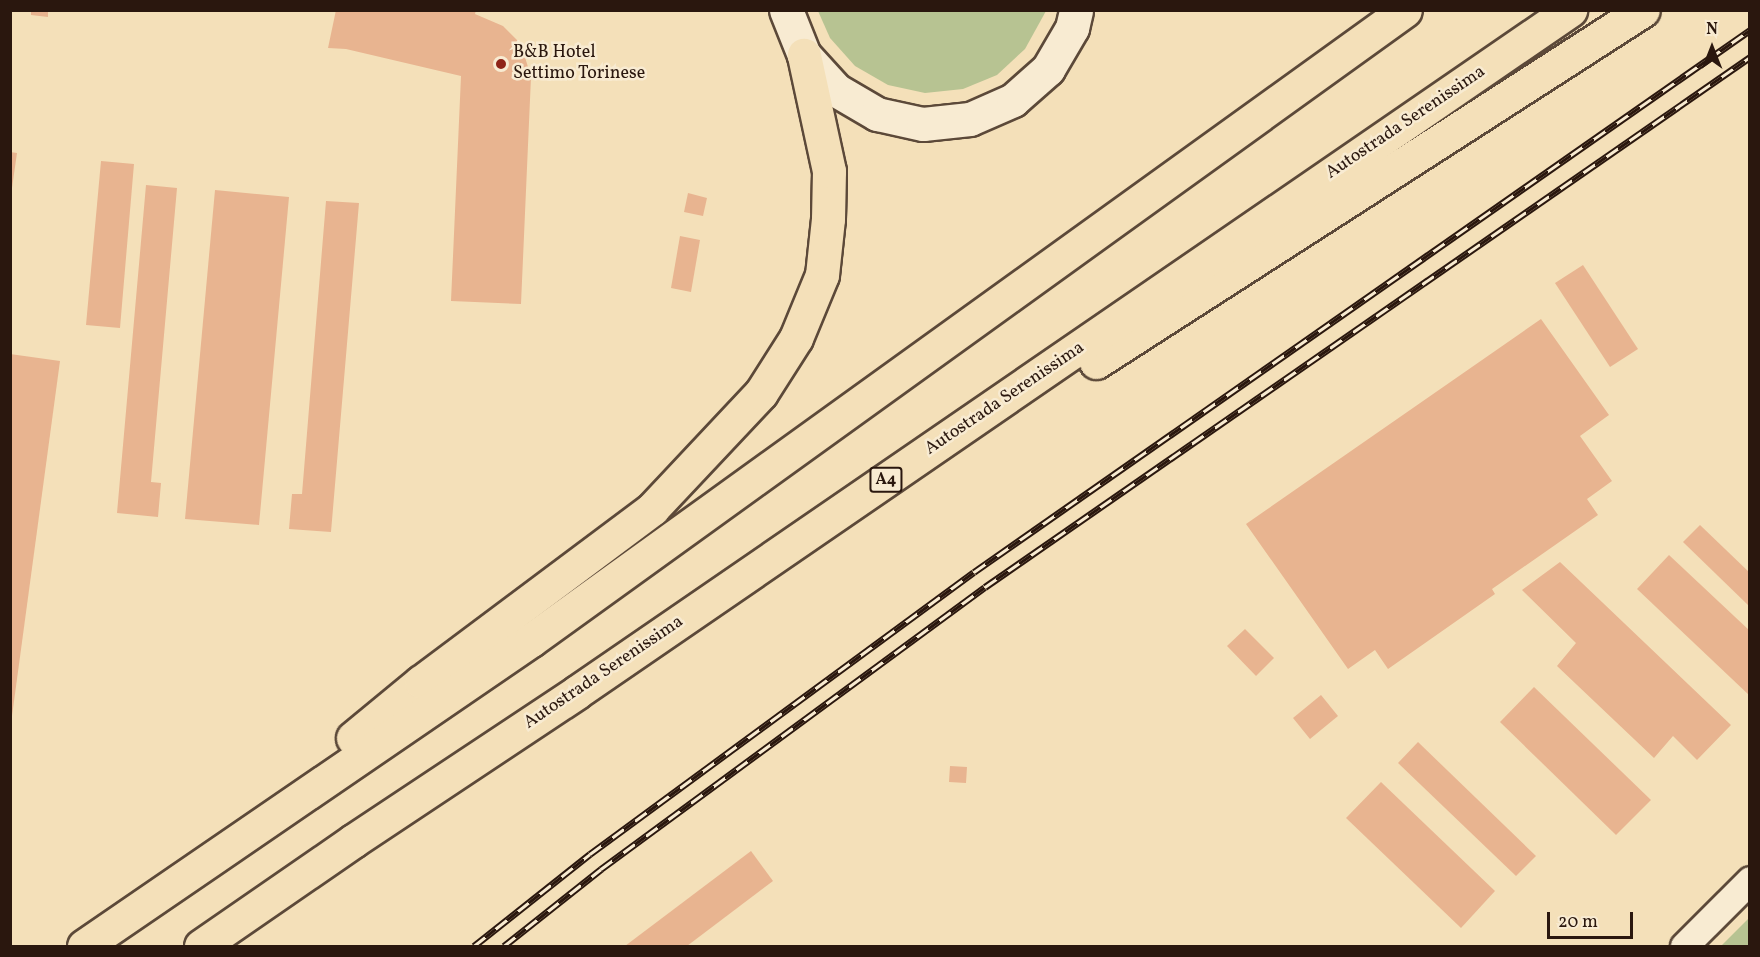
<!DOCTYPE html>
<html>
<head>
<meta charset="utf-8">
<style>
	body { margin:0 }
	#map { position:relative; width:1760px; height:957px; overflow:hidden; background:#f4e0b9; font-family:Vollkorn,serif }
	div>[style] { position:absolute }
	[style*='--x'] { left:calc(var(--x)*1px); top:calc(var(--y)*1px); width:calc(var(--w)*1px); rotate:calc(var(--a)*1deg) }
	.green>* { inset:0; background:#b7c392 }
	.building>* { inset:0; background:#e8b490 }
	.roads { filter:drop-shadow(2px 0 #5c4939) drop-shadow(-2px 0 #5c4939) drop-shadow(0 2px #5c4939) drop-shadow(0 -2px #5c4939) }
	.minor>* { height:27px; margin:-13.5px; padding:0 13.5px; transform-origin:13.5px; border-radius:13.5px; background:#f8ebd2 }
	.secondary>* { height:33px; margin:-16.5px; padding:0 16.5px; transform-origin:16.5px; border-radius:16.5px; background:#f8ebd2 }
	.motorway>* { height:33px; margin:-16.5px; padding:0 16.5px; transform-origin:16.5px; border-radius:16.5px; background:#f4e0b9 }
	.rail>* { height:7px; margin-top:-3.5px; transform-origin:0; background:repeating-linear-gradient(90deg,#f8ebd2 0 14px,#2a170e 0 28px); box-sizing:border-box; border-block:2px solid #2a170e }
	.dots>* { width:16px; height:16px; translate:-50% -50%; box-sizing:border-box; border:3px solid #f8ebd2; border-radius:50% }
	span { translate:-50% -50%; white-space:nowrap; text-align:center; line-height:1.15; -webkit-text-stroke:5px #f8ebd2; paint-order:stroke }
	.shield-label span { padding:2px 4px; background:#f8ebd2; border:2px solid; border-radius:4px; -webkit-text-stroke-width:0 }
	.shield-label { font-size:16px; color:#2a170e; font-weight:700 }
	.poi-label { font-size:18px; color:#2a170e }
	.left { translate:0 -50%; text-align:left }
	.street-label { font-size:18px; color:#2a170e }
	.frame { position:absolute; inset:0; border:12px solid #2a170e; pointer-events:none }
	.north { position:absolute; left:1682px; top:18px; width:60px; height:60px; -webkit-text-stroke:4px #f8ebd2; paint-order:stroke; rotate:0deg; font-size:16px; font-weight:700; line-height:24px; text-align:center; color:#2a170e }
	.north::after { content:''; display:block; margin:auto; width:21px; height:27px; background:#2a170e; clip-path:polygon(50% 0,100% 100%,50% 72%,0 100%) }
	.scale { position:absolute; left:1547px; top:912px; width:86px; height:27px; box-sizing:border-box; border:3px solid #2a170e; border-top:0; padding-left:8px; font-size:18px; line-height:21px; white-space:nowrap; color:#2a170e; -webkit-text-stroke:4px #f8ebd2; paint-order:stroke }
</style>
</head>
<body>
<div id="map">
	<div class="green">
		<i style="clip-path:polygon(818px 11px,1046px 11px,1025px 49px,997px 75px,963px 89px,925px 93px,888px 85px,855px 66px,830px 38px)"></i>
		<i style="clip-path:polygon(1749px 918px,1749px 946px,1721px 946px)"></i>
	</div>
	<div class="building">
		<i style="clip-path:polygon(31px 10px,48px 10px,48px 17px,31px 15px)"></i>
		<i style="clip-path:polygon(336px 10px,476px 10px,475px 14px,503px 26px,521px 44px,531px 77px,521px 304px,451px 301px,461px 76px,346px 49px,328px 48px)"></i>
		<i style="clip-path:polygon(10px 152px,17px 153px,12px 188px,10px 188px)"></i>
		<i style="clip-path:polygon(101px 161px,134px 164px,120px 328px,86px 325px)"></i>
		<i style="clip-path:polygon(146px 185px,177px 188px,151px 482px,161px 483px,158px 517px,117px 513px)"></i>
		<i style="clip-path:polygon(215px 190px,289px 197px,259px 525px,185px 519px)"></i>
		<i style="clip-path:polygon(688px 193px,707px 198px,703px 216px,684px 212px)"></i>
		<i style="clip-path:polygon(326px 201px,359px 203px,331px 532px,289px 529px,292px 494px,302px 494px)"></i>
		<i style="clip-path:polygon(680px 236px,700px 240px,691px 292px,671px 288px)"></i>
		<i style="clip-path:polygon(1583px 265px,1638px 349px,1610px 367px,1555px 283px)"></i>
		<i style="clip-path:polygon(1541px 319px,1609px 415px,1580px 436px,1612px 481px,1587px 499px,1598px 515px,1492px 589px,1495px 594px,1388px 669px,1375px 650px,1348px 669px,1246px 524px)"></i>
		<i style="clip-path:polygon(10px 354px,60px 361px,12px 716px,10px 716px)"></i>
		<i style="clip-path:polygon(1700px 525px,1750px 573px,1750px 607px,1683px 542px)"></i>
		<i style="clip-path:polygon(1669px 555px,1750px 631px,1750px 696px,1637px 589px)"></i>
		<i style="clip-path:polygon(1560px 562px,1731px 725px,1697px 760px,1673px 736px,1654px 758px,1557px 666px,1576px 643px,1522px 590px)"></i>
		<i style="clip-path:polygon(1245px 629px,1274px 658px,1256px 676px,1227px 646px)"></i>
		<i style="clip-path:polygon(1534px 687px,1651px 800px,1616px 835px,1500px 722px)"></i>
		<i style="clip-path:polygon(1321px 695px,1338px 716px,1310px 739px,1293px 718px)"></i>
		<i style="clip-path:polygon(1418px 742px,1536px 856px,1516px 876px,1398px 763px)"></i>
		<i style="clip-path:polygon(950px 766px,967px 767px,966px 783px,949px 782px)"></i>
		<i style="clip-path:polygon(1381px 782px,1495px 891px,1461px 928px,1346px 818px)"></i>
		<i style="clip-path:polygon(751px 851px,773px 881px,687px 946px,625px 946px)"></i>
	</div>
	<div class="roads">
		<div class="minor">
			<i style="--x:1684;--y:946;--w:93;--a:-45"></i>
		</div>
		<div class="secondary">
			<i style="--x:786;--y:10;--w:48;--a:68.2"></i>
			<i style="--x:804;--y:55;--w:47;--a:47.6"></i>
			<i style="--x:836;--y:90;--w:48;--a:30.3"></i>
			<i style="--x:877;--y:114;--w:47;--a:12.3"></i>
			<i style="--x:923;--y:124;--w:47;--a:-6.1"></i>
			<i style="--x:970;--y:119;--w:47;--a:-23.8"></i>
			<i style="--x:1013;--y:100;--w:47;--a:-41.5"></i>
			<i style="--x:1048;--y:69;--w:48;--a:-59.7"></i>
			<i style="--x:1072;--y:28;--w:18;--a:-77"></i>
		</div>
		<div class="motorway">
			<i style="--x:1096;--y:362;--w:650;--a:-32.76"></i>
			<i style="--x:353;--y:738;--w:88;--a:-39.5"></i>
			<i style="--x:421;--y:682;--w:289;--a:-36.8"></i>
			<i style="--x:652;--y:509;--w:159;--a:-46.8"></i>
			<i style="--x:761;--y:393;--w:65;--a:-57.5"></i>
			<i style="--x:796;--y:338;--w:68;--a:-67.6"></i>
			<i style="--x:822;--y:275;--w:56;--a:-83.9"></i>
			<i style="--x:828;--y:219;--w:48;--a:-88.8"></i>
			<i style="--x:829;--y:171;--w:119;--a:-102.2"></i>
			<i style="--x:84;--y:946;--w:542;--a:-34.39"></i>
			<i style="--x:531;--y:640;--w:1077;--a:-35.78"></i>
			<i style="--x:201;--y:946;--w:185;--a:-34.6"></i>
			<i style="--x:353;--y:841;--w:269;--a:-33.6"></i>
			<i style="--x:577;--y:692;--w:1205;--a:-34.48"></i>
		</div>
	</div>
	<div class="rail">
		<i style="--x:474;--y:946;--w:148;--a:-38.4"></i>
		<i style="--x:590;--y:854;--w:476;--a:-36.3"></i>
		<i style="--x:974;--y:572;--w:947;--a:-34.93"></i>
		<i style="--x:504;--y:946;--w:124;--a:-38.4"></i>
		<i style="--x:601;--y:869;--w:476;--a:-36.3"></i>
		<i style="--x:985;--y:587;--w:931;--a:-34.71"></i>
	</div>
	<div class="dots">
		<i style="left:501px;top:64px;background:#8f2418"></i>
	</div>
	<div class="shield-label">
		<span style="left:886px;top:480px">A4</span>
	</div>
	<div class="poi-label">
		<span class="left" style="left:513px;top:64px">B&amp;B Hotel<br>Settimo Torinese</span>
	</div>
	<div class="street-label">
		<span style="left:1406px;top:123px;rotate:-34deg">Autostrada Serenissima</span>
		<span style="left:1005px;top:399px;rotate:-34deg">Autostrada Serenissima</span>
		<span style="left:604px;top:673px;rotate:-34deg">Autostrada Serenissima</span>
	</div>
	<div class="frame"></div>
	<div class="north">N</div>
	<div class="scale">20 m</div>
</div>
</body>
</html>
